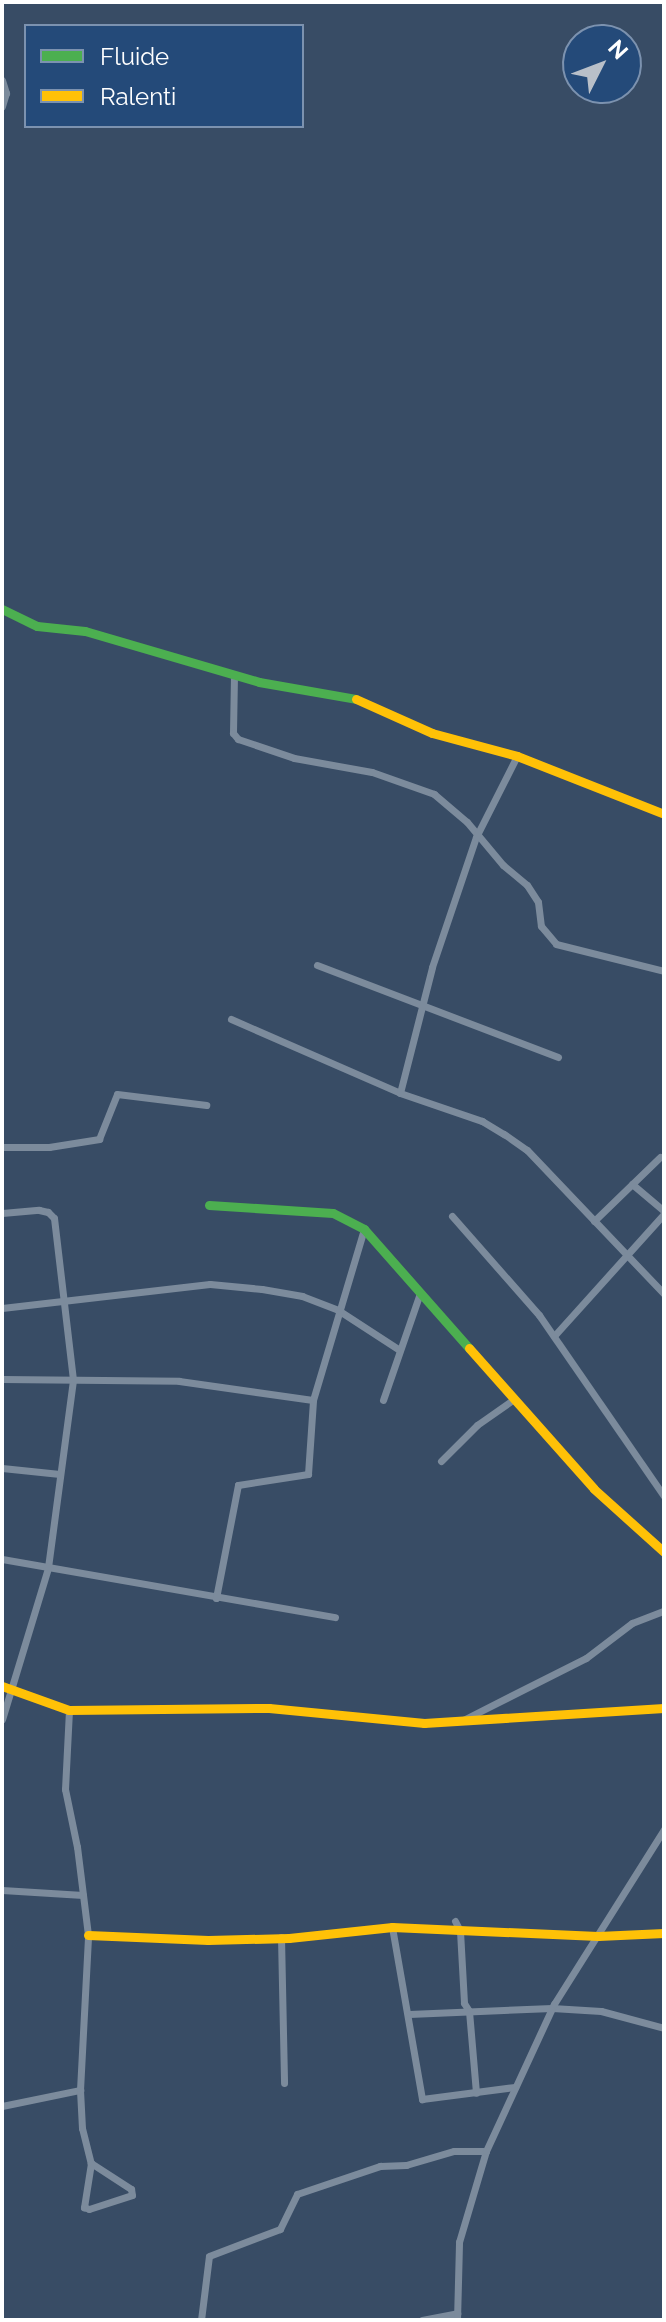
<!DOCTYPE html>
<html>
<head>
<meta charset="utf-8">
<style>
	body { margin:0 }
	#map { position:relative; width:666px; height:2322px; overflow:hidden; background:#384c65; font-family:Raleway,sans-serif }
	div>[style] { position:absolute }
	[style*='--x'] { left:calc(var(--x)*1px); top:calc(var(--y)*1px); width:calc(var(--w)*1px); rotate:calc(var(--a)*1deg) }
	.street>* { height:7px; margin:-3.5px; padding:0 3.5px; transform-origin:3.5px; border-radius:3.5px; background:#7c8b9c }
	.fast>* { height:9px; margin:-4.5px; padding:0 4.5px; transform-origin:4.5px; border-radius:4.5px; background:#4caf50 }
	.slow>* { height:9px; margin:-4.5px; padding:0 4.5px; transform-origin:4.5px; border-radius:4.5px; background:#ffc107 }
	span { translate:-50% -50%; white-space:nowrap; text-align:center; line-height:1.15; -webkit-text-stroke:6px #244a79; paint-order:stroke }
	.frame { position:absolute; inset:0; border:4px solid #fff; pointer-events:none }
	.legend { position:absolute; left:24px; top:24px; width:280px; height:104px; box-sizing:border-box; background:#244a79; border:2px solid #7c92af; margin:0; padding:10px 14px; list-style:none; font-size:24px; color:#fff }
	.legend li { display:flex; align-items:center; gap:16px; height:40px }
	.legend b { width:40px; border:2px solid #7c92af }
	.north { position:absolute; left:562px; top:24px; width:80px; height:80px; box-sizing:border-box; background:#244a79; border:2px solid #7c92af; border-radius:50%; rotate:48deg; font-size:22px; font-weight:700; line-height:32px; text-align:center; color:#fff }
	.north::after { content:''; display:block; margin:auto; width:28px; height:36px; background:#b9c0c9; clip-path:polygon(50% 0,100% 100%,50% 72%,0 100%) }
</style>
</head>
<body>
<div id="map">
	<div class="street">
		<i style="--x:2;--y:80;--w:14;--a:73"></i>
		<i style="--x:6;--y:93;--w:14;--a:107"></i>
		<i style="--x:234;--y:675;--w:58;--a:91"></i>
		<i style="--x:233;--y:733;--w:8;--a:50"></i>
		<i style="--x:238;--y:739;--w:59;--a:18.7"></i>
		<i style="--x:294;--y:758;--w:79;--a:10.2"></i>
		<i style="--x:372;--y:772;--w:66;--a:19.5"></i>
		<i style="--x:434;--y:794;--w:43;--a:40.3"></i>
		<i style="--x:467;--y:822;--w:56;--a:50.1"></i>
		<i style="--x:503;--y:865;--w:31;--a:40"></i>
		<i style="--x:527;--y:885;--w:20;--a:57"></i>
		<i style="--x:538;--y:902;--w:24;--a:83"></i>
		<i style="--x:541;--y:926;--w:23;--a:50"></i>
		<i style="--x:556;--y:944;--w:111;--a:14"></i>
		<i style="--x:317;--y:965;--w:258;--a:20.9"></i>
		<i style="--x:231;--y:1019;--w:184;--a:23.6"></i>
		<i style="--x:400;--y:1093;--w:87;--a:18.9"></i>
		<i style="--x:482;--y:1121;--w:26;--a:31"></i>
		<i style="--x:504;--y:1134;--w:28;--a:35"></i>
		<i style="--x:527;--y:1150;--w:199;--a:46.4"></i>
		<i style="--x:400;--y:1093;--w:130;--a:-75.7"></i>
		<i style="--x:432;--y:967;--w:137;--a:-71.3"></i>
		<i style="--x:476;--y:837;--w:91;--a:-63.2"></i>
		<i style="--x:2;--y:1147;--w:47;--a:0"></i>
		<i style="--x:49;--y:1147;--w:51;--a:-9.1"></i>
		<i style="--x:99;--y:1139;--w:48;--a:-68.2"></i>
		<i style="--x:117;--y:1094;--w:90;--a:7"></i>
		<i style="--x:632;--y:1184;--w:42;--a:40.2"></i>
		<i style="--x:2;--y:1213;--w:37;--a:-5"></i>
		<i style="--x:39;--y:1210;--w:9;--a:13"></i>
		<i style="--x:48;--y:1212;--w:8;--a:45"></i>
		<i style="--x:54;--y:1218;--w:163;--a:83.3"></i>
		<i style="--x:73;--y:1380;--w:190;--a:97.6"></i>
		<i style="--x:48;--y:1568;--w:158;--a:106.9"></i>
		<i style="--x:452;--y:1216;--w:132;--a:48.7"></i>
		<i style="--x:539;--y:1315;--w:220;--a:55.4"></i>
		<i style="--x:594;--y:1221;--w:92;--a:-44.1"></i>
		<i style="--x:2;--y:1308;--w:209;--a:-6.6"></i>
		<i style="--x:210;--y:1284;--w:52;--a:5.5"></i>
		<i style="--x:262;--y:1289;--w:41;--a:9.9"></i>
		<i style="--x:302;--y:1296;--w:39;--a:21"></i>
		<i style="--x:338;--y:1310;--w:72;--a:33"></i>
		<i style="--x:554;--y:1336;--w:164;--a:-48"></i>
		<i style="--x:2;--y:1379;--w:177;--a:0.6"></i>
		<i style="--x:179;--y:1381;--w:135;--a:8.1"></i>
		<i style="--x:383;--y:1400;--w:113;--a:-70.9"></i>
		<i style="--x:441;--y:1461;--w:51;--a:-45"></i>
		<i style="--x:477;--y:1425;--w:45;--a:-35.1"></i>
		<i style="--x:2;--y:1468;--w:58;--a:5.9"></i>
		<i style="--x:2;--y:1559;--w:338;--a:9.9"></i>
		<i style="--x:216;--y:1598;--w:115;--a:-79"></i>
		<i style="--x:238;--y:1485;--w:71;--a:-8.9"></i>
		<i style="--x:308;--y:1474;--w:74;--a:-86.1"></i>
		<i style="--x:313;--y:1400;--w:178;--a:-73.4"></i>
		<i style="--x:463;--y:1720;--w:138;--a:-26.8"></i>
		<i style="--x:586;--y:1658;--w:58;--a:-37.3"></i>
		<i style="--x:632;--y:1623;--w:34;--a:-21"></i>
		<i style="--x:2;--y:1890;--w:81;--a:3.5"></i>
		<i style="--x:455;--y:1921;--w:11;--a:63"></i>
		<i style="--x:460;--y:1931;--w:72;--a:86.8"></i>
		<i style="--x:464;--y:2003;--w:9;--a:58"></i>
		<i style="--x:469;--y:2011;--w:82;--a:85.1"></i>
		<i style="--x:392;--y:1927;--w:175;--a:80.1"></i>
		<i style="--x:422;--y:2099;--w:94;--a:-7.4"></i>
		<i style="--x:281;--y:1937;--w:146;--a:88.8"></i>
		<i style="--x:409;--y:2014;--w:143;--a:-2.4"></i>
		<i style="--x:552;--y:2008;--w:49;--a:3.5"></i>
		<i style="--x:601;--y:2011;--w:65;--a:15.1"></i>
		<i style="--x:80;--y:2090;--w:38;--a:87"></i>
		<i style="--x:82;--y:2128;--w:36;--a:76"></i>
		<i style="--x:91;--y:2163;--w:45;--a:99"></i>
		<i style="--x:84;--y:2207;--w:5;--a:22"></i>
		<i style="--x:89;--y:2209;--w:45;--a:-18"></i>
		<i style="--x:132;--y:2195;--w:6;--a:-99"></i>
		<i style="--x:131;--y:2189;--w:48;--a:-147"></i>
		<i style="--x:2;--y:2106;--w:80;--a:-11.6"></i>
		<i style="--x:80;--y:2090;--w:155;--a:-87"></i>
		<i style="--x:88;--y:1935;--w:89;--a:-97.1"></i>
		<i style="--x:77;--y:1847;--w:59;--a:-101.7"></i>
		<i style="--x:65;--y:1789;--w:79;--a:-87.1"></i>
		<i style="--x:201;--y:2320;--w:64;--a:-82.9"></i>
		<i style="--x:209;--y:2256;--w:76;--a:-20.8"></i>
		<i style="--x:280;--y:2229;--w:39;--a:-64"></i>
		<i style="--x:297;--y:2194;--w:88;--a:-18.6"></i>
		<i style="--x:380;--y:2166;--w:26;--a:-2"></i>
		<i style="--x:406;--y:2165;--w:50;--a:-16.3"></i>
		<i style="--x:454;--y:2151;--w:32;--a:0"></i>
		<i style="--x:422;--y:2320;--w:36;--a:-11"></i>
		<i style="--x:457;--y:2320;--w:78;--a:-88.5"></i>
		<i style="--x:459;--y:2242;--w:95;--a:-73.5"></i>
		<i style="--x:486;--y:2151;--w:162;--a:-65.2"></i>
		<i style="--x:554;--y:2004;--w:207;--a:-57.8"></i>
	</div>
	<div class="fast">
		<i style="--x:2;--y:609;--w:39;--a:26"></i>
		<i style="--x:37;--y:626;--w:48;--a:5.9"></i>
		<i style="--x:85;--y:631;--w:181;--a:16.3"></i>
		<i style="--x:259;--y:682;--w:98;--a:9.9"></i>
		<i style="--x:209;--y:1205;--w:124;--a:3.7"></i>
		<i style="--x:333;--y:1213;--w:35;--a:27"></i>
		<i style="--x:364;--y:1229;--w:159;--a:48.6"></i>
	</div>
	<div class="slow">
		<i style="--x:356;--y:699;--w:83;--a:24.1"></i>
		<i style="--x:432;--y:733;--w:88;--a:15.1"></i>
		<i style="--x:517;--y:756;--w:158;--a:21.5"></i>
		<i style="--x:469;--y:1348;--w:188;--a:48.4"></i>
		<i style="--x:594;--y:1489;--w:94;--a:42"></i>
		<i style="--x:2;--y:1686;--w:71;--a:19.7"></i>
		<i style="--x:69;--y:1710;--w:200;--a:-0.6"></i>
		<i style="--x:269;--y:1708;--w:156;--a:5.5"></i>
		<i style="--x:424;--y:1723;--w:240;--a:-3.6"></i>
		<i style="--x:88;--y:1935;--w:120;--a:2.4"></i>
		<i style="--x:208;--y:1940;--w:81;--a:-1.4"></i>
		<i style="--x:289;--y:1938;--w:104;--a:-6.1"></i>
		<i style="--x:392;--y:1927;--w:206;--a:2.5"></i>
		<i style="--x:598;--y:1936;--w:66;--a:-2.6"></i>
	</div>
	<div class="frame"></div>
	<ul class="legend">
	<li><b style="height:10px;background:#4caf50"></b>Fluide</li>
	<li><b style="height:10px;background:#ffc107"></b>Ralenti</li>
	</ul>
	<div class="north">N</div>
</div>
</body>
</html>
